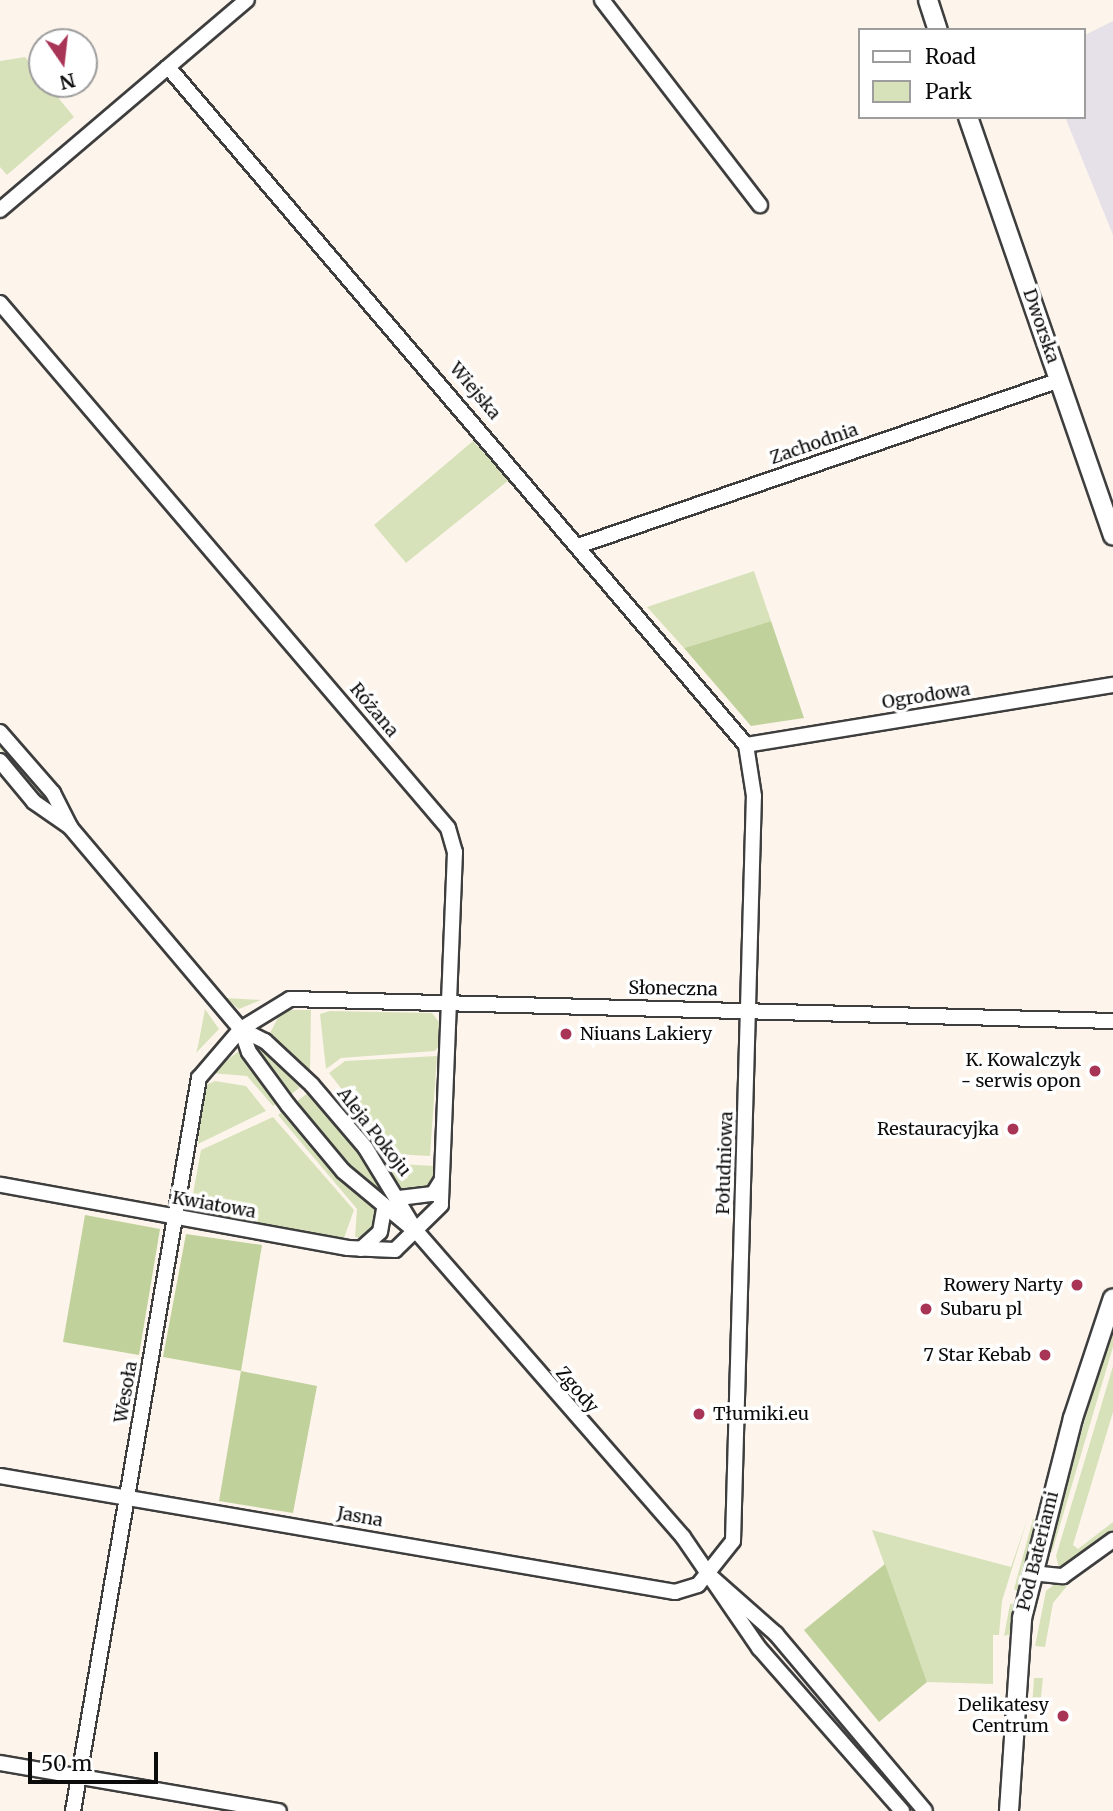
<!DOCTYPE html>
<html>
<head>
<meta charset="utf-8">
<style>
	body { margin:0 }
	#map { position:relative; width:1113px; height:1811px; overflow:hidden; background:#fdf5ec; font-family:Merriweather,serif }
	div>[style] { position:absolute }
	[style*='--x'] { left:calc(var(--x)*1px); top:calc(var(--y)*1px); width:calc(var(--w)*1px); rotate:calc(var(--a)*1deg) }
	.industrial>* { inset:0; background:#e6e0e9 }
	.green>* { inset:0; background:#d8e2ba }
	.forest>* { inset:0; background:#c0d19b }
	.roads { filter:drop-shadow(2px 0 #3e3e3e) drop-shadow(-2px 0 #3e3e3e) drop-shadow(0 2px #3e3e3e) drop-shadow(0 -2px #3e3e3e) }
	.minor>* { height:14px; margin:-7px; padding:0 7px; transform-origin:7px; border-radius:7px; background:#fff }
	.tertiary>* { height:18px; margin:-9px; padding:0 9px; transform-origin:9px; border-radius:9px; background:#fff }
	.dots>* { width:19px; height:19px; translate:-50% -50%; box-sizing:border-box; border:4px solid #fff; border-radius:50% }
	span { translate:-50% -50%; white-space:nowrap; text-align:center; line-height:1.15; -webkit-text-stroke:7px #fff; paint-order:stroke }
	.street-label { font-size:18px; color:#0b0b0b }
	.poi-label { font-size:18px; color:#0b0b0b }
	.left { translate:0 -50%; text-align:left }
	.right { translate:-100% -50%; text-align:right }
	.legend { position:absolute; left:858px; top:28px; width:228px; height:91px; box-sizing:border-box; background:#fff; border:2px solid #9d9d9d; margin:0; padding:9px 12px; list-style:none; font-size:21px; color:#0b0b0b }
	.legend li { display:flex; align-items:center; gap:14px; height:35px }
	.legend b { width:35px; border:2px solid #9d9d9d }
	.north { position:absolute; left:28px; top:28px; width:70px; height:70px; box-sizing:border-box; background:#fff; border:2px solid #9d9d9d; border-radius:50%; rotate:166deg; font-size:19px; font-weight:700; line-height:28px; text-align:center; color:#0b0b0b }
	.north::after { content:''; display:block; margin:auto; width:24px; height:32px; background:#a93556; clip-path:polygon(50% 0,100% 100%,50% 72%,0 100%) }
	.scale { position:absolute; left:28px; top:1752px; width:130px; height:32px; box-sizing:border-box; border:4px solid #0b0b0b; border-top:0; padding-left:9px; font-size:21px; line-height:24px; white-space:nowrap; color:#0b0b0b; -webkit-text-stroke:5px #fff; paint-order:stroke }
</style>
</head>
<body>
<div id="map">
	<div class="industrial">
		<i style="clip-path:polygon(1113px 21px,1113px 235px,1065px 117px,1083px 117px,1083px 36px)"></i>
	</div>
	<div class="green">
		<i style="clip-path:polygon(25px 57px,74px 117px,7px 175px,0 167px,0 61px)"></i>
		<i style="clip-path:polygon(473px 441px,509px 480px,406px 563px,374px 525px)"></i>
		<i style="clip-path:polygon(754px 571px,771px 621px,684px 648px,647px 607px)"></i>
		<i style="clip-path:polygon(0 741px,46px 795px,44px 800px,0 749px)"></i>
		<i style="clip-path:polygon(225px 998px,261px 1000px,239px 1009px)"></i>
		<i style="clip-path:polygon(205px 1009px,219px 1029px,196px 1053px,198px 1046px)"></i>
		<i style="clip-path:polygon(282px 1010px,311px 1010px,310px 1073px,270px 1033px)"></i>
		<i style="clip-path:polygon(330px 1011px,432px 1013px,439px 1022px,439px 1046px,435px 1051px,341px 1058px,326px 1069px,320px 1014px)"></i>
		<i style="clip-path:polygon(254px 1044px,303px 1085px,289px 1096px)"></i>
		<i style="clip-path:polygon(239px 1051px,277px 1103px,273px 1106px,247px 1076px,210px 1073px)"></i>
		<i style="clip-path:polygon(437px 1056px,430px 1156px,393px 1154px,329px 1073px,345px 1061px)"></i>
		<i style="clip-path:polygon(215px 1081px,246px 1086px,266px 1111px,198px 1144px,204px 1086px)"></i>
		<i style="clip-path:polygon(309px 1092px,356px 1143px,404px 1217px,345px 1164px,296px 1102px)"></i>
		<i style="clip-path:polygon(283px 1111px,338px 1174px,379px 1209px,389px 1224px,386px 1242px,355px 1237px,357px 1209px,278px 1115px)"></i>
		<i style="clip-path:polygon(273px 1117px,354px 1210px,344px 1238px,190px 1210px,201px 1150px)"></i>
		<i style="clip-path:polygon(383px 1163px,434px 1166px,433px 1186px,403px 1191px)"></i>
		<i style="clip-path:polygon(1113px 1323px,1113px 1347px,1052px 1552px,1047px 1551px)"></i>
		<i style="clip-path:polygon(1113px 1366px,1113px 1412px,1073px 1545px,1078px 1549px,1113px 1522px,1113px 1531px,1059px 1568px,1056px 1556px)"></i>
		<i style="clip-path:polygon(1028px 1517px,1002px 1601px,999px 1635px,993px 1635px,993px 1684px,927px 1682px,872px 1530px,1011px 1567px)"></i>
		<i style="clip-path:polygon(1033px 1519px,1039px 1523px,1019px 1592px,1014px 1589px)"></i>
		<i style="clip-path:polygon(1056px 1583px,1067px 1586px,1053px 1603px,1045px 1647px,1035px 1646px,1046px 1591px)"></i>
		<i style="clip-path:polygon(1017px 1603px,1011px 1634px,1004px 1636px,1010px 1604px)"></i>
		<i style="clip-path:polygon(1034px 1678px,1043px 1678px,1040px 1706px,1032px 1706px)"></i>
	</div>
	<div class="forest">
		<i style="clip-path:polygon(771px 621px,804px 718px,751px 726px,684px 648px)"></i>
		<i style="clip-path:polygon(85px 1215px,160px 1229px,139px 1355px,63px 1342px)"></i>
		<i style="clip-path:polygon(186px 1234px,262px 1245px,241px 1371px,317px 1386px,293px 1513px,219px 1501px,241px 1371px,163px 1357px)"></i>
		<i style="clip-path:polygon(885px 1564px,927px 1682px,879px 1722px,804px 1630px)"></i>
	</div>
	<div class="roads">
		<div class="minor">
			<i style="--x:602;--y:0;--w:259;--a:52.4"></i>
			<i style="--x:0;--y:210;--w:324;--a:-40.4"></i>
			<i style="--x:0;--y:303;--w:690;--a:49.52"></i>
			<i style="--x:448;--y:828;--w:25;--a:74"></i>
			<i style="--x:455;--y:852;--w:353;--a:92.3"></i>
			<i style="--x:441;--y:1205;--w:64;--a:135.6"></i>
			<i style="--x:395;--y:1250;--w:47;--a:-177.6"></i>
			<i style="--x:348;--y:1248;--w:354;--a:-169.7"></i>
			<i style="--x:581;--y:545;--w:507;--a:-19.01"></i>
			<i style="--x:0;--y:732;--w:81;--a:49"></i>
			<i style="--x:53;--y:793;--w:38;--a:63"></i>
			<i style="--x:70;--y:827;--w:265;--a:49.8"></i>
			<i style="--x:241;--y:1029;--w:24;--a:71"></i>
			<i style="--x:249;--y:1052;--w:66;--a:53.7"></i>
			<i style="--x:288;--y:1105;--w:86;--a:50.2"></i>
			<i style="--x:343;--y:1171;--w:94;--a:39.8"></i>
			<i style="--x:746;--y:745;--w:372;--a:-9.3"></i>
			<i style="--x:0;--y:761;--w:53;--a:50.3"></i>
			<i style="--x:34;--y:802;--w:44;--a:34.8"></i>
			<i style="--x:241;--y:1029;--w:27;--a:27"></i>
			<i style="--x:265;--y:1041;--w:64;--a:43.1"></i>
			<i style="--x:312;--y:1085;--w:82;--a:49.5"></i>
			<i style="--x:365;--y:1147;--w:98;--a:58.7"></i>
			<i style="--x:416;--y:1231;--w:406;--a:48.9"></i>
			<i style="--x:683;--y:1537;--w:135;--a:55.6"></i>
			<i style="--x:759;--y:1648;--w:217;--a:48.7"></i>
			<i style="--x:399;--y:1198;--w:34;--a:-7"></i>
			<i style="--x:433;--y:1194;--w:15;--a:-58"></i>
			<i style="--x:361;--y:1249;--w:25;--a:-42"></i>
			<i style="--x:380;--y:1232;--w:22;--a:-80"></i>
			<i style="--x:0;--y:1476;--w:685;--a:9.75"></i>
			<i style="--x:675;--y:1592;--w:24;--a:-17"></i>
			<i style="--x:698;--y:1585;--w:56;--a:-51.5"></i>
			<i style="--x:733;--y:1541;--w:745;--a:-88.39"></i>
			<i style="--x:754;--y:796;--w:52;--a:-98.9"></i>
			<i style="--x:746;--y:745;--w:891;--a:-130.45"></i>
			<i style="--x:1032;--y:1573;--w:31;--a:6"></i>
			<i style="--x:1063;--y:1576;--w:62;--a:-35.8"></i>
			<i style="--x:709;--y:1575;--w:89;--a:41.4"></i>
			<i style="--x:776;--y:1634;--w:231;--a:49.9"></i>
			<i style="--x:0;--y:1763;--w:283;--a:9.8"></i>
			<i style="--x:73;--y:1811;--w:744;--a:-80.25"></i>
			<i style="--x:199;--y:1078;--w:65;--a:-49.4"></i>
			<i style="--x:241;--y:1029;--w:57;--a:-31.5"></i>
			<i style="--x:290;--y:999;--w:823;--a:1.53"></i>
		</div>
		<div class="tertiary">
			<i style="--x:928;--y:0;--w:32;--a:72"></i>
			<i style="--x:968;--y:117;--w:443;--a:70.9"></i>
			<i style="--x:1009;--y:1811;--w:193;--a:-86.1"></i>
			<i style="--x:1022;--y:1618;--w:206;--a:-75.7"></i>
			<i style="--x:1073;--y:1418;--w:126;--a:-71.6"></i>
		</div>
	</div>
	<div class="dots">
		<i style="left:566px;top:1034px;background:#a93556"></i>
		<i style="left:1095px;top:1071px;background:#a93556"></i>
		<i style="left:1013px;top:1129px;background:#a93556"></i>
		<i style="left:1077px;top:1285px;background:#a93556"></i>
		<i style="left:926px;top:1309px;background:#a93556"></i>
		<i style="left:1045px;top:1355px;background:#a93556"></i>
		<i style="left:699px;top:1414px;background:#a93556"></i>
		<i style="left:1063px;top:1716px;background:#a93556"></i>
	</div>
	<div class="street-label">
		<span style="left:1041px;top:326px;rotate:71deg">Dworska</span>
		<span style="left:475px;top:391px;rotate:50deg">Wiejska</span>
		<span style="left:814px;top:444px;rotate:-19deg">Zachodnia</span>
		<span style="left:926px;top:696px;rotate:-9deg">Ogrodowa</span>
		<span style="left:374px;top:710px;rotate:50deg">Różana</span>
		<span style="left:673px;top:989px;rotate:1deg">Słoneczna</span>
		<span style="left:374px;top:1132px;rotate:52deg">Aleja Pokoju</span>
		<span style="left:725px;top:1163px;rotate:-88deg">Południowa</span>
		<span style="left:214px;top:1205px;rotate:10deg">Kwiatowa</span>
		<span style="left:577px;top:1390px;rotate:49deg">Zgody</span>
		<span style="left:126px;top:1392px;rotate:-80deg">Wesoła</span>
		<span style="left:360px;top:1517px;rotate:10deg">Jasna</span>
		<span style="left:1038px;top:1551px;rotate:-76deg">Pod Bateriami</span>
	</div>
	<div class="poi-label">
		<span class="left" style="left:580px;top:1034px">Niuans Lakiery</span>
		<span class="right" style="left:1081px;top:1071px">K. Kowalczyk<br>- serwis opon</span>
		<span class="right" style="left:999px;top:1129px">Restauracyjka</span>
		<span class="right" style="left:1063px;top:1285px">Rowery Narty</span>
		<span class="left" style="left:940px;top:1309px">Subaru pl</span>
		<span class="right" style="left:1031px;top:1355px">7 Star Kebab</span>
		<span class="left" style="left:713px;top:1414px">Tłumiki.eu</span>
		<span class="right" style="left:1049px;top:1716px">Delikatesy<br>Centrum</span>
	</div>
	<ul class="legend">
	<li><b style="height:9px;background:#fff"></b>Road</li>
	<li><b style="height:19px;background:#d8e2ba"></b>Park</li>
	</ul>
	<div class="north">N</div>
	<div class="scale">50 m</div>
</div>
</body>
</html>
